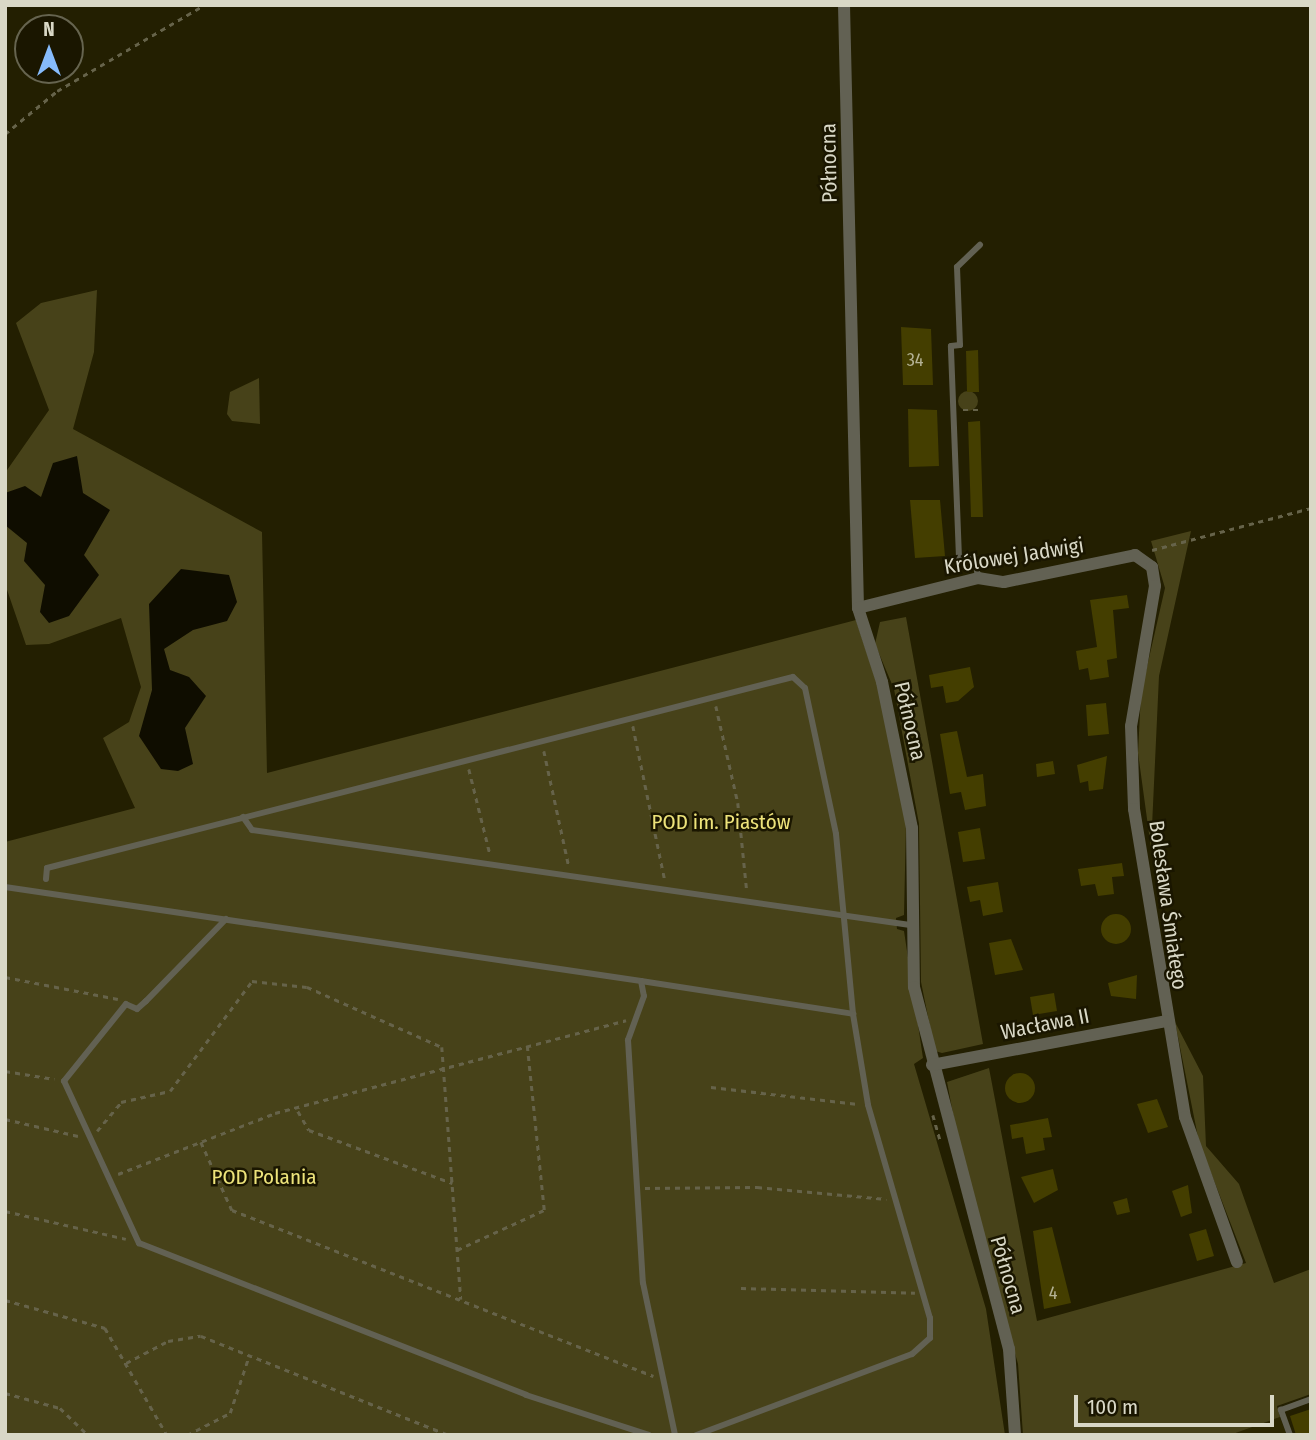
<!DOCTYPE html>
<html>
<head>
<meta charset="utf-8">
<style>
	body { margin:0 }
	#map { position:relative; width:1316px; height:1440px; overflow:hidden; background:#231f01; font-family:"Fira Sans Condensed",sans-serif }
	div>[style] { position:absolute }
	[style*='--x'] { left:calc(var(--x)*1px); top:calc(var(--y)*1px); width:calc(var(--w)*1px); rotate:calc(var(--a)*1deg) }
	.built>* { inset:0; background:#2c2700 }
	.green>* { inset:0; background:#474219 }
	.round { border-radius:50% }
	.water>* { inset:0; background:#0f0d00 }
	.building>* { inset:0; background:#443e00 }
	.path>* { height:2.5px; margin-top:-1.25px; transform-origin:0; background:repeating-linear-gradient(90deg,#66634a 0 5px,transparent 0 10px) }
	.lane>* { height:6px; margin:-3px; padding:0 3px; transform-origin:3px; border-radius:3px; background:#626153 }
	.street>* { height:12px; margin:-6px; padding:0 6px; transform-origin:6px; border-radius:6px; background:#626153 }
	span { translate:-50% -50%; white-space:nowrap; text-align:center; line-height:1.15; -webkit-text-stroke:5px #1a1600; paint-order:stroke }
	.number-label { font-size:18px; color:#b4b294 }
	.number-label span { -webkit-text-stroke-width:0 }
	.street-label { font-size:21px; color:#d9d8c6 }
	.park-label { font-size:21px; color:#ede37a }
	.frame { position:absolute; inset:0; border:7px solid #d9d8c6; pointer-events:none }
	.north { position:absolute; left:14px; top:14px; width:70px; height:70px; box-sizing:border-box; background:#1a1600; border:2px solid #66644f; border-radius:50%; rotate:0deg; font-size:19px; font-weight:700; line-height:28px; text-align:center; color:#d9d8c6 }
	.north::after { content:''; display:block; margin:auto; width:24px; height:32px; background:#86bbfb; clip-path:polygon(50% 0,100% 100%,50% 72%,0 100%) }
	.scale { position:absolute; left:1074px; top:1395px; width:200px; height:32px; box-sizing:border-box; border:4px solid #d9d8c6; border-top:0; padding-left:9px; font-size:21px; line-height:24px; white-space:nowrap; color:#d9d8c6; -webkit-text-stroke:5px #1a1600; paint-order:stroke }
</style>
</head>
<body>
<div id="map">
	<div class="built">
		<i style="clip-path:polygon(1280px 1417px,1287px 1435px,1230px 1435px)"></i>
	</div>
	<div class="green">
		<i style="clip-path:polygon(97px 290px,94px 352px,73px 429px,262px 532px,267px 773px,856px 620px,879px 690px,906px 825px,904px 915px,896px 918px,897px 929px,904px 931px,923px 1058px,914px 1064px,986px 1309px,1005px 1435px,5px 1435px,5px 842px,135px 808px,103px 738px,129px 722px,141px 687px,121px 618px,49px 644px,26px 645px,5px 584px,5px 473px,49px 410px,16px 323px,41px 303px)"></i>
		<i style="clip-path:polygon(259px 378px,260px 424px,232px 421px,227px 414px,230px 392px)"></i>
		<i class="round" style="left:958px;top:391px;width:20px;height:20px"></i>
		<i style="clip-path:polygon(1191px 531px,1159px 676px,1151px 848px,1138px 753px,1141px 693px,1165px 588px,1151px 541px)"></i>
		<i style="clip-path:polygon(906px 617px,983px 1044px,942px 1053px,935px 1051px,921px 982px,919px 824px,894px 689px,875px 644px,880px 622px)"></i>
		<i style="clip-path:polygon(1175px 1022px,1203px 1076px,1206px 1146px,1239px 1184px,1274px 1283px,1311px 1269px,1311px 1394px,1277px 1406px,1280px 1417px,1230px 1435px,1023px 1435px,1018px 1364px,964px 1171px,947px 1082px,989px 1068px,1037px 1321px,1246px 1263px,1199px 1142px)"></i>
	</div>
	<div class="water">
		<i style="clip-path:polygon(77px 456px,83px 493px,110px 510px,84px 555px,99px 575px,69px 616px,49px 623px,40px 612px,45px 585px,24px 561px,27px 543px,5px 525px,5px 493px,25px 486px,41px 497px,53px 463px)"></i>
		<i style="clip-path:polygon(181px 569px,229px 575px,237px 602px,227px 621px,193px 630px,164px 649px,170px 670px,189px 677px,206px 696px,185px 728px,193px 764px,178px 771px,161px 769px,139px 736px,152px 690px,149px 604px)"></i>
	</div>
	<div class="building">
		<i style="clip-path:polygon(901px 327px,931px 329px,933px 385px,903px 385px)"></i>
		<i style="clip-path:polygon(978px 350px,979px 392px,967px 392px,966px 351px)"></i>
		<i style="clip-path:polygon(908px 409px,937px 410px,939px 466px,909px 467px)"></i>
		<i style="clip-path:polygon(980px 421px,983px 517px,971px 517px,968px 422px)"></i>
		<i style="clip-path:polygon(910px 500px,940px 500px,945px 556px,915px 558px)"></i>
		<i style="clip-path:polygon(1127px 595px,1129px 608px,1113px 610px,1117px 658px,1107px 660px,1109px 677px,1090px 680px,1088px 668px,1079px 670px,1076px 651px,1097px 647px,1090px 600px)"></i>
		<i style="clip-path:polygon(970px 667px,974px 687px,958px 701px,946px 703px,943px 686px,931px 688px,929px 675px)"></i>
		<i style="clip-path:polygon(1106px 703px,1109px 734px,1088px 736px,1086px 705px)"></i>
		<i style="clip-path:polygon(957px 731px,967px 777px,983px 774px,986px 806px,965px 810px,961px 792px,950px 794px,940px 734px)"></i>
		<i style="clip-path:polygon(1107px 756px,1103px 789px,1089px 791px,1088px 781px,1080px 783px,1077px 765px)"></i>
		<i style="clip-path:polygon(1053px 761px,1055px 774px,1037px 777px,1036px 764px)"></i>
		<i style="clip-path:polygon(980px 828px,985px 859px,963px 862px,958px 832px)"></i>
		<i style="clip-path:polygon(1122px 863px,1124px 876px,1112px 877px,1114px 894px,1098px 896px,1095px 884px,1081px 886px,1078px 869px)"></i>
		<i style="clip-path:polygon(998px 882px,1003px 912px,983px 916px,980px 900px,970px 902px,967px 887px)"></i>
		<i class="round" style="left:1101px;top:914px;width:30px;height:30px"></i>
		<i style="clip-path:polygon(1011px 939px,1023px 970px,995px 975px,989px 943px)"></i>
		<i style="clip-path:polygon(1137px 975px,1136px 999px,1111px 996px,1108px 983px)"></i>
		<i style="clip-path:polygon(1054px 993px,1057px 1011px,1033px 1015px,1030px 997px)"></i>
		<i class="round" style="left:1005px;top:1073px;width:30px;height:30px"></i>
		<i style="clip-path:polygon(1157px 1099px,1168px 1127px,1148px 1133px,1137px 1104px)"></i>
		<i style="clip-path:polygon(1048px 1118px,1052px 1137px,1043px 1138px,1045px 1150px,1026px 1154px,1023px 1137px,1012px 1139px,1010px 1125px)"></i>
		<i style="clip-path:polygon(1053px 1169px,1058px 1190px,1034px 1203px,1021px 1177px)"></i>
		<i style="clip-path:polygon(1188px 1185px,1192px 1213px,1181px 1217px,1172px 1191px)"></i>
		<i style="clip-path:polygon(1127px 1198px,1130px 1212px,1117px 1215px,1113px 1202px)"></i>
		<i style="clip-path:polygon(1052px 1227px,1071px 1303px,1044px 1309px,1033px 1231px)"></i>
		<i style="clip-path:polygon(1206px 1229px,1214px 1256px,1197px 1261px,1189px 1234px)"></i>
		<i style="clip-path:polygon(1311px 1409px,1311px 1435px,1296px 1435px,1290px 1416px)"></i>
	</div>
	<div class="path">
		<i style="--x:5;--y:134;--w:67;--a:-39.6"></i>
		<i style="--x:57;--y:91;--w:170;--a:-30.3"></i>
		<i style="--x:963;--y:410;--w:16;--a:0"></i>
		<i style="--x:1152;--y:550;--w:164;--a:-14.8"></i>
		<i style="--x:716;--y:706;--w:99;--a:77.2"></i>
		<i style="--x:738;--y:803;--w:89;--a:84.2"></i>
		<i style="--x:633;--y:726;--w:158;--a:78.3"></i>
		<i style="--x:544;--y:751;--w:119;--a:77.8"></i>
		<i style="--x:469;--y:769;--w:88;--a:76.1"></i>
		<i style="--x:5;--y:977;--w:115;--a:11"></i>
		<i style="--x:5;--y:1071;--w:50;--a:9.3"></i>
		<i style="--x:711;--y:1087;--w:148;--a:6.6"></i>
		<i style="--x:298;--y:1111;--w:22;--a:60"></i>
		<i style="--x:309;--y:1130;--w:153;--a:20.3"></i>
		<i style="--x:933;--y:1115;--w:25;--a:74"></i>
		<i style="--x:5;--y:1119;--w:75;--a:13.1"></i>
		<i style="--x:97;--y:1131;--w:38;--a:-50"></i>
		<i style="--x:121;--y:1102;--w:50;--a:-12.7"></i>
		<i style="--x:170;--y:1091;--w:137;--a:-53.3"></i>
		<i style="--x:252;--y:981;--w:55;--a:6.2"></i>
		<i style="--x:307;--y:987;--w:148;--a:24"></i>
		<i style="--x:442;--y:1047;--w:253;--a:85.7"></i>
		<i style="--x:201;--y:1142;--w:75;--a:65.5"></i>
		<i style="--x:232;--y:1210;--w:453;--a:21.5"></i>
		<i style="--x:118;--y:1174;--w:168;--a:-21.2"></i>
		<i style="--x:275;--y:1113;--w:363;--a:-14.8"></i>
		<i style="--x:645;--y:1188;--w:112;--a:-0.5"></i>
		<i style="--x:757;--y:1187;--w:130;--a:5.3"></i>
		<i style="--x:5;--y:1211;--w:124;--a:13"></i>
		<i style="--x:457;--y:1250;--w:96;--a:-24.7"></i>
		<i style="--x:544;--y:1210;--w:166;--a:-95.9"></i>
		<i style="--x:741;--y:1288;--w:174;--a:1.6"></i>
		<i style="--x:5;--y:1300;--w:104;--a:15.6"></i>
		<i style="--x:105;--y:1328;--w:124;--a:59.9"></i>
		<i style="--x:126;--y:1363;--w:47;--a:-27.6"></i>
		<i style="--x:168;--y:1341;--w:33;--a:-9"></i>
		<i style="--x:201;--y:1336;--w:266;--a:21.8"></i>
		<i style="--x:5;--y:1393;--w:57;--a:15.3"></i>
		<i style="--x:60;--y:1408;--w:39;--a:44"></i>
		<i style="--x:187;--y:1435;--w:48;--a:-27.1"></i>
		<i style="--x:230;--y:1413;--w:60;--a:-71.6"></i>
	</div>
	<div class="lane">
		<i style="--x:978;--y:578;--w:21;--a:-98"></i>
		<i style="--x:975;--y:557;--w:16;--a:176"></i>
		<i style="--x:959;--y:558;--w:212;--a:-92.2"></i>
		<i style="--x:951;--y:346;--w:9;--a:-6"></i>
		<i style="--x:960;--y:345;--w:78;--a:-92.2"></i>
		<i style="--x:957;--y:267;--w:32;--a:-44"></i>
		<i style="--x:243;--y:817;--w:16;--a:55"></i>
		<i style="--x:252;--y:830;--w:665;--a:8.22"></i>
		<i style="--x:46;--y:879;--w:11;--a:-85"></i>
		<i style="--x:47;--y:868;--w:770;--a:-14.36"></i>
		<i style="--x:793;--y:677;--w:16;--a:43"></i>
		<i style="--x:805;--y:688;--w:149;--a:78"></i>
		<i style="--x:836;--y:834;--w:181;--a:84.6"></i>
		<i style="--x:5;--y:887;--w:643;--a:8.41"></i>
		<i style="--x:641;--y:981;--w:15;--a:79"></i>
		<i style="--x:644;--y:996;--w:47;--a:110"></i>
		<i style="--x:628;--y:1040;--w:243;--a:86.5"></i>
		<i style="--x:643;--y:1283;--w:155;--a:78.1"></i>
		<i style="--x:226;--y:919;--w:115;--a:134.3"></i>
		<i style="--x:146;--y:1001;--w:12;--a:138"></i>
		<i style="--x:137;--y:1009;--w:12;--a:-156"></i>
		<i style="--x:126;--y:1004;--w:99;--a:128.8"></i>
		<i style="--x:64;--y:1081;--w:179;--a:65.2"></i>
		<i style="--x:139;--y:1243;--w:416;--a:21.4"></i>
		<i style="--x:526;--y:1395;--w:129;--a:18"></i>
		<i style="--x:641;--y:981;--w:215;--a:8.8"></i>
		<i style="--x:853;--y:1014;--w:92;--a:80.6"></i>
		<i style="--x:868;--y:1105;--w:222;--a:73.8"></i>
		<i style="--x:930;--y:1318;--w:20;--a:90"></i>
		<i style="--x:930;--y:1338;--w:24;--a:138"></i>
		<i style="--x:912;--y:1354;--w:231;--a:159.4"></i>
		<i style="--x:1290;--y:1435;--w:27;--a:-110"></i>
		<i style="--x:1281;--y:1410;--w:32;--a:-20"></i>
	</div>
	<div class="street">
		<i style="--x:844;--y:5;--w:603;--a:88.67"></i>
		<i style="--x:858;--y:608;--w:78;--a:72"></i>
		<i style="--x:882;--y:682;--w:149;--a:78.4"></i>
		<i style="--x:912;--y:828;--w:159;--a:89.3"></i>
		<i style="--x:914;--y:987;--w:374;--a:75.3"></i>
		<i style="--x:1009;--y:1349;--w:86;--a:86"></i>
		<i style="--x:858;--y:608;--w:124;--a:-14"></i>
		<i style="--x:978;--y:578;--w:26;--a:9"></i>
		<i style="--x:1004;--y:582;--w:134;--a:-11.6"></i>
		<i style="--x:1135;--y:555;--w:21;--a:35"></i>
		<i style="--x:1152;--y:567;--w:19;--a:81"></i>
		<i style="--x:1155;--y:586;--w:142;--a:99.7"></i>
		<i style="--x:1131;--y:726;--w:83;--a:87.9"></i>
		<i style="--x:1134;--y:809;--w:312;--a:80.6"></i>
		<i style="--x:1185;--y:1117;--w:154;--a:70.3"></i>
		<i style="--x:932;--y:1065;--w:238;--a:-10.6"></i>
	</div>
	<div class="number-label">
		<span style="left:915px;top:360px">34</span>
		<span style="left:1053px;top:1293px">4</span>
	</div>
	<div class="street-label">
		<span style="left:829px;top:163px;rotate:-91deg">Północna</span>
		<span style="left:1014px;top:556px;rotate:-9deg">Królowej Jadwigi</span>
		<span style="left:910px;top:721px;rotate:77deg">Północna</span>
		<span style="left:1168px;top:905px;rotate:82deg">Bolesława Śmiałego</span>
		<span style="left:1045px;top:1024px;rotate:-11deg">Wacława II</span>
		<span style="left:1008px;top:1275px;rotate:74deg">Północna</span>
	</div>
	<div class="park-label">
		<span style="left:721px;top:822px">POD im. Piastów</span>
		<span style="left:264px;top:1177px">POD Polania</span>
	</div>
	<div class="frame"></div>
	<div class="north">N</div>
	<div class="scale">100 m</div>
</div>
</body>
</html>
